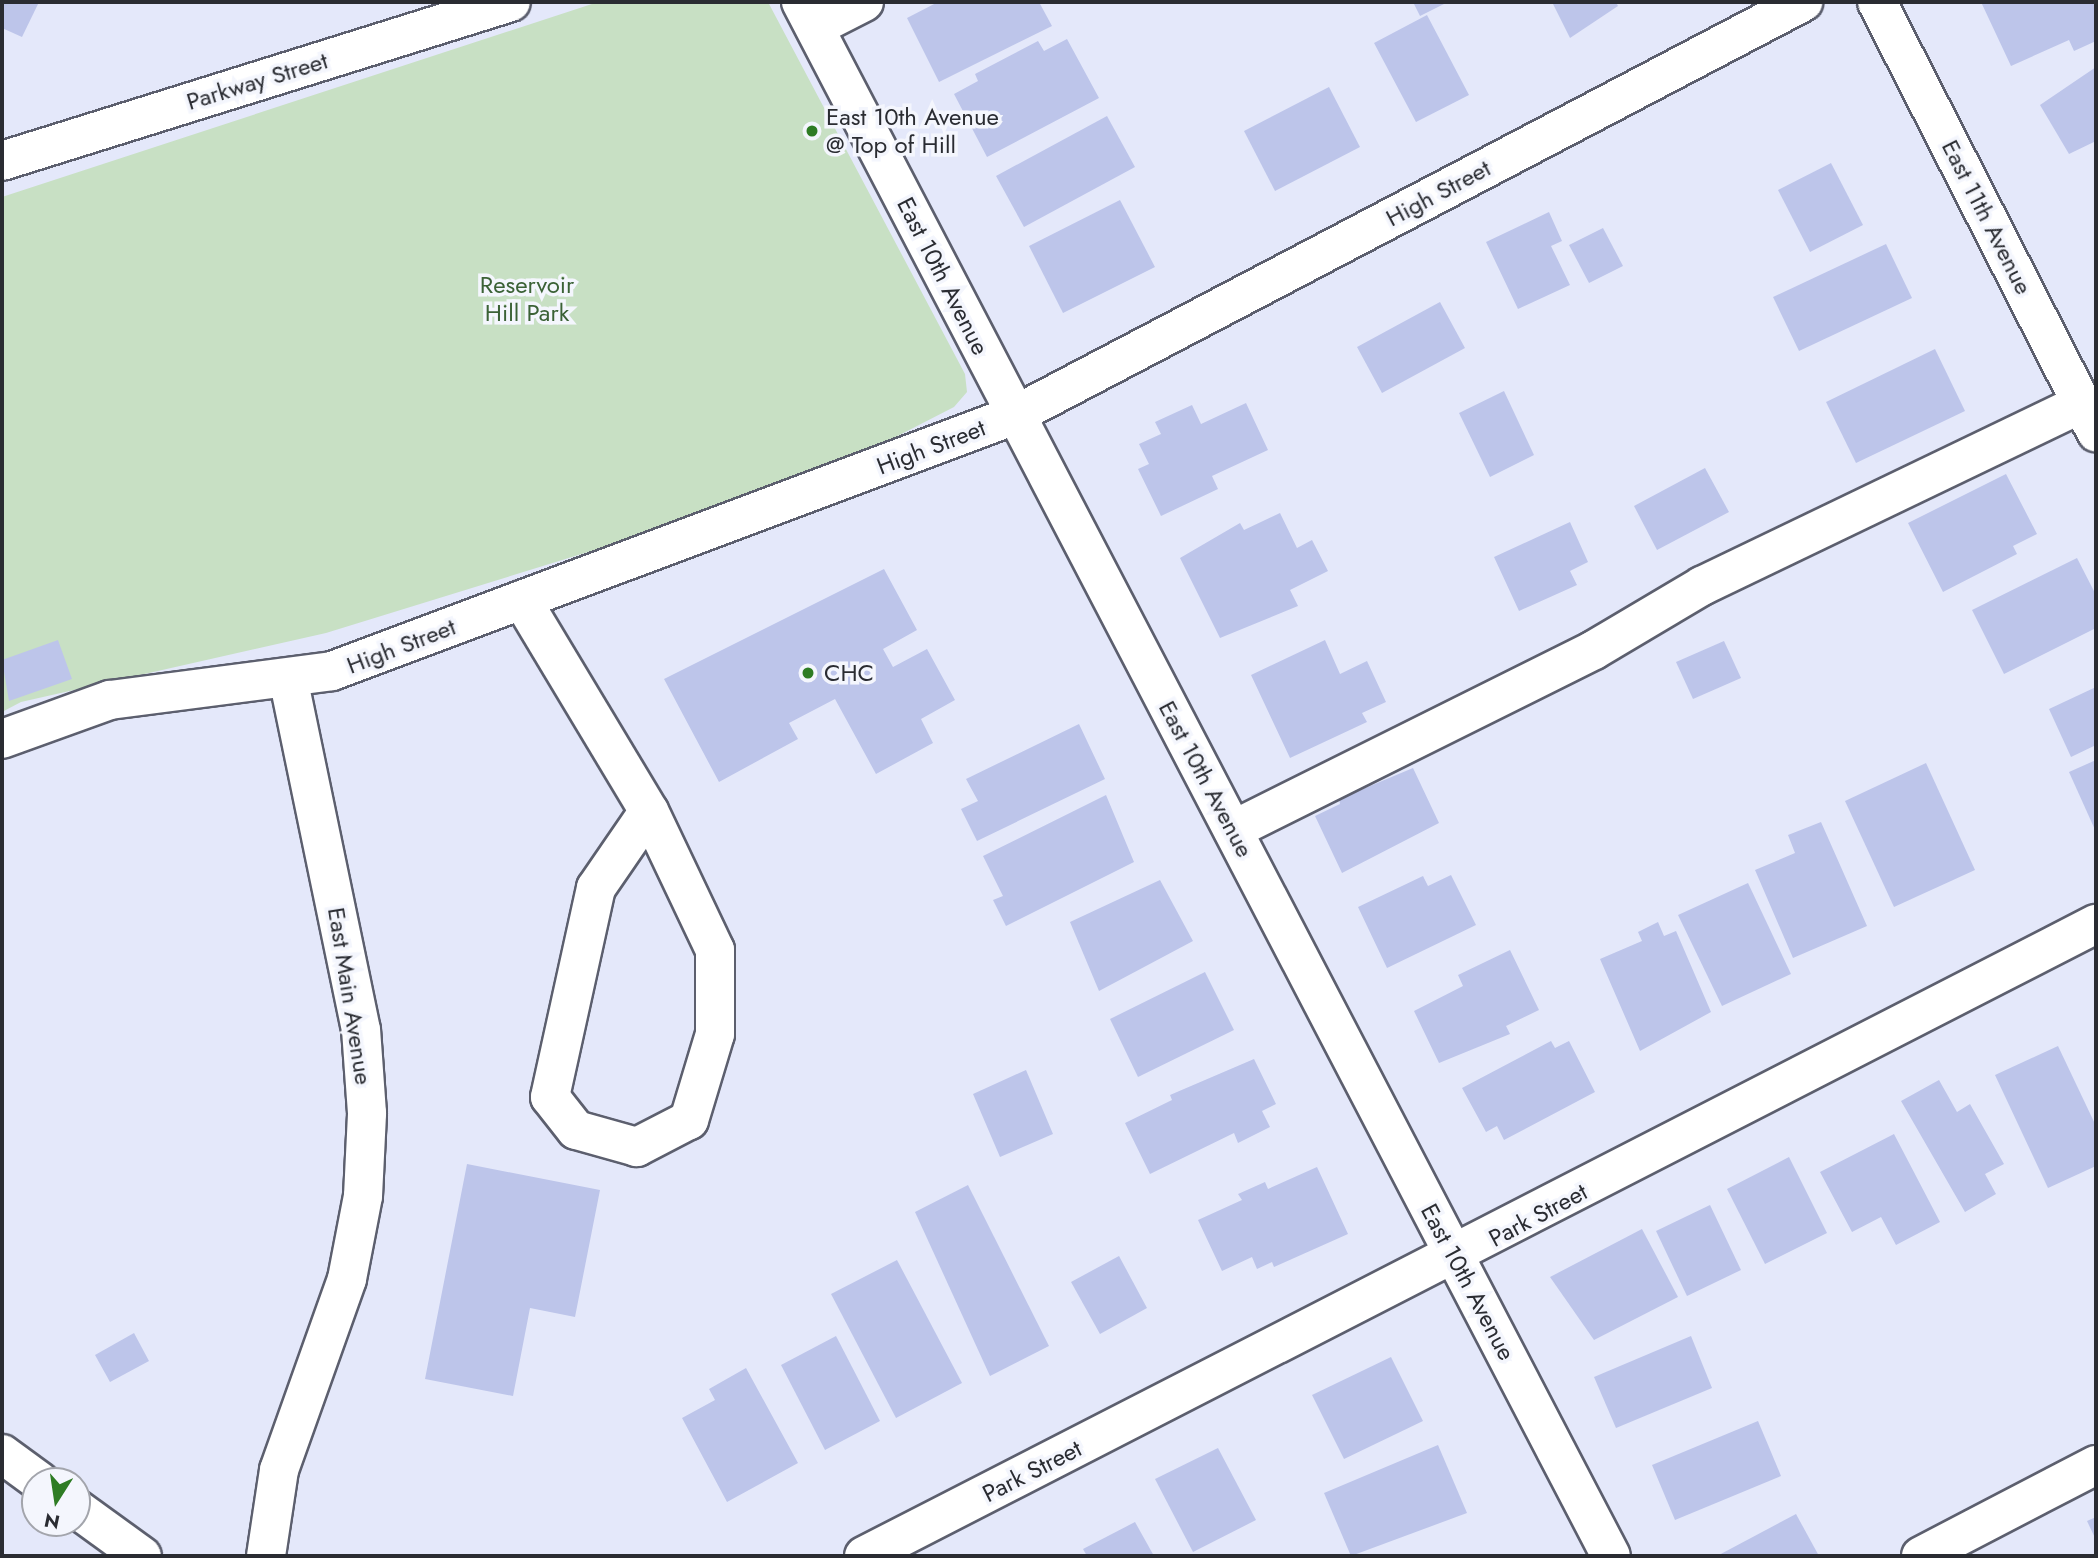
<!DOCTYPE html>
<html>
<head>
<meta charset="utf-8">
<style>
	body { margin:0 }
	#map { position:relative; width:2098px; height:1558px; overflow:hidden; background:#e4e8fa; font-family:Jost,sans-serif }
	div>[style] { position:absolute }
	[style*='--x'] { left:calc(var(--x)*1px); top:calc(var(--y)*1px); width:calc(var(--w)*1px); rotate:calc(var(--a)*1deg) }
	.green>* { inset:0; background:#c8e0c4 }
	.building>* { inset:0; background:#bdc5ea }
	.roads { filter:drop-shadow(2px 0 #5c5f6e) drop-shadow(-2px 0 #5c5f6e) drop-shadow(0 2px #5c5f6e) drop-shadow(0 -2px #5c5f6e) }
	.minor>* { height:38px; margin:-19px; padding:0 19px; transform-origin:19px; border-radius:19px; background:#fff }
	.dots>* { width:19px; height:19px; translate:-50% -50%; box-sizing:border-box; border:4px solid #f4f6fd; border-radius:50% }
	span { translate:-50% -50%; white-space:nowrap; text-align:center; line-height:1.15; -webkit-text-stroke:7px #f4f6fd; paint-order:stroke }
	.street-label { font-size:24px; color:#2a2c32 }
	.poi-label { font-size:24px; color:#2a2c32 }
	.left { translate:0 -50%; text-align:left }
	.park-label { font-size:24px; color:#3b6236 }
	.frame { position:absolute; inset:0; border:4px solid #2a2c32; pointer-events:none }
	.north { position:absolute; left:21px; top:1467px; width:70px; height:70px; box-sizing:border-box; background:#f4f6fd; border:2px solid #a3a5ac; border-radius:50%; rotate:192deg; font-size:19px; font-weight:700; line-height:28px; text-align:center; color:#2a2c32 }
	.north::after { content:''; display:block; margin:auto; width:24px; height:32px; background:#2e7c24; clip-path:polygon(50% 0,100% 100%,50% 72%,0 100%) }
</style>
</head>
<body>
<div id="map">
	<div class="green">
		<i style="clip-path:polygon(598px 2px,768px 2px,965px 374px,967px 392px,954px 407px,843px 464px,614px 544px,326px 633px,21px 702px,2px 712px,2px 197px)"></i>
	</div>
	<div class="building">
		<i style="clip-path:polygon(2px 2px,39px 2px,22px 37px,2px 28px)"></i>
		<i style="clip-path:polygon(938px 2px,1039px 2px,1052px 26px,939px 82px,907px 18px)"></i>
		<i style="clip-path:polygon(1413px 2px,1448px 2px,1420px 16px)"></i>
		<i style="clip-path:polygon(1552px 2px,1616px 2px,1618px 6px,1570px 38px)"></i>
		<i style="clip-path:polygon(1981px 2px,2096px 2px,2096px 41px,2074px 51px,2069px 40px,2011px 66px)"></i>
		<i style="clip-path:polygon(1427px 15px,1469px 95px,1416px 122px,1374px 43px)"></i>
		<i style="clip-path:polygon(1067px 39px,1099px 98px,987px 157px,954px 94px,978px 81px,975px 74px,1038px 41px,1044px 51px)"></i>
		<i style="clip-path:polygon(2096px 67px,2096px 141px,2069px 154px,2040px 105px)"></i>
		<i style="clip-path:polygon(1329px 87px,1360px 147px,1275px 191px,1244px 131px)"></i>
		<i style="clip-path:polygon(1107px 116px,1135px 167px,1024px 227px,996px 176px)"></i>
		<i style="clip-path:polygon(1831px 163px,1863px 225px,1810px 252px,1778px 190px)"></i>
		<i style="clip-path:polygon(1120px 200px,1155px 267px,1063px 313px,1029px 246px)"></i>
		<i style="clip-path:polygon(1549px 212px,1562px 241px,1551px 246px,1570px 285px,1518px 309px,1486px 242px)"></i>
		<i style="clip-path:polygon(1603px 228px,1623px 266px,1589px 283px,1569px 245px)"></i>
		<i style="clip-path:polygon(1886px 244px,1912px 298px,1799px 351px,1773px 297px)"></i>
		<i style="clip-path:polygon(1440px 302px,1465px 348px,1382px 393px,1357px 347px)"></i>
		<i style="clip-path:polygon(1935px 349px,1965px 411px,1856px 463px,1826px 402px)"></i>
		<i style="clip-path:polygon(1504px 391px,1534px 455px,1490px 477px,1459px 413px)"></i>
		<i style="clip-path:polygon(1246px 403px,1268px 450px,1212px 476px,1218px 489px,1161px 516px,1138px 469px,1149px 464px,1139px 444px,1161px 434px,1155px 422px,1192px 405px,1201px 424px)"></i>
		<i style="clip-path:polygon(1705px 468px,1729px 512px,1657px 550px,1634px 506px)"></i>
		<i style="clip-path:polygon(2006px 474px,2037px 534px,2013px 546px,2017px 554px,1943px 592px,1908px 523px)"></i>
		<i style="clip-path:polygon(1280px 513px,1297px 548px,1312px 540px,1328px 571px,1290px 590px,1298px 606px,1220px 638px,1180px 558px,1240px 523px,1244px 530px)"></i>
		<i style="clip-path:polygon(1570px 522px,1588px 562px,1570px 571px,1577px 585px,1519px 611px,1494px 557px)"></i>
		<i style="clip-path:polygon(2077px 558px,2096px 595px,2096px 628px,2004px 674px,1972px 610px)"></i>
		<i style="clip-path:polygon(884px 569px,917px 630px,883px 649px,893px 667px,927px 649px,955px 700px,921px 719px,933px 743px,876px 774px,835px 699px,789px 723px,798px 739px,719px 782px,664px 679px)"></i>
		<i style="clip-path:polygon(58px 640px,72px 679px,9px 701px,2px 660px)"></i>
		<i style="clip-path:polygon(1325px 640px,1340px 674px,1367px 661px,1386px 702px,1362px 713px,1367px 722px,1290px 758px,1251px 675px)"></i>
		<i style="clip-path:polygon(1724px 641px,1741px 678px,1693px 699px,1676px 662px)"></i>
		<i style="clip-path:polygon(2096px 687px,2096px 745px,2071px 757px,2049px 709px)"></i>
		<i style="clip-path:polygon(1079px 724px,1105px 779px,977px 841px,961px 809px,978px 801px,966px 779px)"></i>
		<i style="clip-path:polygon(2096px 760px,2096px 832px,2069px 772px)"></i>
		<i style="clip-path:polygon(1926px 763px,1975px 870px,1894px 907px,1845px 801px)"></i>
		<i style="clip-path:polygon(1413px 768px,1439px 823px,1342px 873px,1315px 816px,1340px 804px,1339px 799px)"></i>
		<i style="clip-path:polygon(1106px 795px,1134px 862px,1006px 926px,993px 900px,1003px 896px,983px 856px)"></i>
		<i style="clip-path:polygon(1821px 822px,1867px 926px,1793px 958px,1755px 870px,1795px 853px,1788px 835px)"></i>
		<i style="clip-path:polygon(1451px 875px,1476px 925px,1387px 968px,1358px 907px,1423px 876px,1428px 886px)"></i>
		<i style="clip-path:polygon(1160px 880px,1193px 941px,1099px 991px,1070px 922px)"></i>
		<i style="clip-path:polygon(1748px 883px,1791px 974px,1722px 1006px,1678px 915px)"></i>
		<i style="clip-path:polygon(1658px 922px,1664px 936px,1676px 931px,1711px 1012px,1640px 1051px,1600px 959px,1642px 941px,1638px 932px)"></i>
		<i style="clip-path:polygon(1510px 950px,1539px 1010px,1506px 1026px,1510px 1034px,1439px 1063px,1414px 1011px,1463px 986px,1458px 975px)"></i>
		<i style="clip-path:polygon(1205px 972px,1234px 1030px,1138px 1077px,1110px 1019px)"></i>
		<i style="clip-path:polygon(1551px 1041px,1555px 1048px,1569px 1041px,1595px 1092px,1504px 1140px,1497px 1126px,1486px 1132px,1462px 1088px)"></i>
		<i style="clip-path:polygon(2058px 1046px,2096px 1126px,2096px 1166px,2048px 1188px,1995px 1075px)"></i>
		<i style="clip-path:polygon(1254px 1059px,1276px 1104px,1262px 1111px,1270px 1127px,1238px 1143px,1234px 1133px,1150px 1174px,1125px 1123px,1172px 1100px,1170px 1095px)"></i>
		<i style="clip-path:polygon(1026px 1070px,1053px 1134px,1000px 1157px,973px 1094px)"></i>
		<i style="clip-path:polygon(1939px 1080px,1957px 1112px,1970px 1104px,2004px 1164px,1985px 1174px,1996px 1194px,1965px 1212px,1901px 1101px)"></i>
		<i style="clip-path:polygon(1894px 1134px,1940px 1222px,1896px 1245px,1881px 1217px,1852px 1232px,1820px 1172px)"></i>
		<i style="clip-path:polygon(1789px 1157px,1827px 1233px,1765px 1264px,1727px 1189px)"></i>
		<i style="clip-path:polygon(467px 1164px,600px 1190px,575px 1317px,530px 1308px,513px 1396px,425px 1379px)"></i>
		<i style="clip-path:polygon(1317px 1167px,1348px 1234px,1274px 1267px,1272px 1262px,1257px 1269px,1252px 1257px,1222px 1271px,1198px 1220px,1242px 1200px,1238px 1194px,1265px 1182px,1268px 1189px)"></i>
		<i style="clip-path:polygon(968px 1185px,1049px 1346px,990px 1376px,915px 1212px)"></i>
		<i style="clip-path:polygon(1710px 1205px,1741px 1270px,1687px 1296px,1656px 1231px)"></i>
		<i style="clip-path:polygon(1642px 1229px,1678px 1297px,1594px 1340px,1550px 1277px)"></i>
		<i style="clip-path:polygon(1119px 1256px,1147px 1308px,1100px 1334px,1071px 1282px)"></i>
		<i style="clip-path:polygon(897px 1260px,962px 1383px,896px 1418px,831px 1294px)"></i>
		<i style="clip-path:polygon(134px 1333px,149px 1361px,110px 1382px,95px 1355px)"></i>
		<i style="clip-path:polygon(836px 1336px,880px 1421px,825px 1450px,781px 1365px)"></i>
		<i style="clip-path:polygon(1691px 1336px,1712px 1388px,1616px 1428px,1594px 1377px)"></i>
		<i style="clip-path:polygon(1391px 1357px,1423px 1421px,1344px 1459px,1312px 1395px)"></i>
		<i style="clip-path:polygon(746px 1368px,798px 1463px,727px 1502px,682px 1418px,715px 1400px,709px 1389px)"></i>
		<i style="clip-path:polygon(1758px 1421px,1781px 1476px,1675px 1520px,1652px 1465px)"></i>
		<i style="clip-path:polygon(1438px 1445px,1467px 1513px,1351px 1556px,1324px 1493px)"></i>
		<i style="clip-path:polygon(1218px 1448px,1256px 1520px,1193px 1552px,1155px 1479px)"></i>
		<i style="clip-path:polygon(1796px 1514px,1819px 1556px,1717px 1556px)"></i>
		<i style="clip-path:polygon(2096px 1517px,2096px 1540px,2087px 1521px)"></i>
		<i style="clip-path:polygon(1135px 1522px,1154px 1556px,1087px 1556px,1083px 1549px)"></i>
	</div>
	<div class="roads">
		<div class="minor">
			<i style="--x:801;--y:2;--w:1752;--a:62.47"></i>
			<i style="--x:1877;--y:2;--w:483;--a:63"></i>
			<i style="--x:815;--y:27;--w:55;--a:-27"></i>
			<i style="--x:2;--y:161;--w:533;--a:-17.35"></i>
			<i style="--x:522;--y:600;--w:246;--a:59"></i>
			<i style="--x:649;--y:811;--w:154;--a:64.6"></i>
			<i style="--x:715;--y:950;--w:84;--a:90"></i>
			<i style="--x:715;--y:1034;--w:90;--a:106.8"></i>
			<i style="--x:689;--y:1120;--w:59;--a:152.6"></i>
			<i style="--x:637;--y:1147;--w:63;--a:-164.4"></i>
			<i style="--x:576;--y:1130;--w:42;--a:-128.2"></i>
			<i style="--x:550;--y:1097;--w:214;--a:-77.6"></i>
			<i style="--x:596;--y:888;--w:93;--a:-55.5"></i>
			<i style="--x:2;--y:739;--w:115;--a:-19.9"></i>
			<i style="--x:110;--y:700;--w:224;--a:-7.4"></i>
			<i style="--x:332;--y:671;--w:729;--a:-20.55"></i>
			<i style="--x:1015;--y:415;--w:890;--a:-27.66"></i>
			<i style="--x:1233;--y:830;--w:403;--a:-26.5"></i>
			<i style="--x:1594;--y:650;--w:126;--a:-30.7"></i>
			<i style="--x:1702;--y:586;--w:422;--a:-25.7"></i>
			<i style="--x:2;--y:1454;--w:46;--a:36.1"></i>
			<i style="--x:77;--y:1509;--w:80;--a:35.9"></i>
			<i style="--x:266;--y:1556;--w:87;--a:-81.4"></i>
			<i style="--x:279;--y:1470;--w:203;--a:-70.4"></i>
			<i style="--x:347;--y:1279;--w:85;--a:-79.1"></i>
			<i style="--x:363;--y:1196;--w:83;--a:-87.2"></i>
			<i style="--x:367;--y:1113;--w:83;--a:-94.1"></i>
			<i style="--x:361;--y:1030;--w:359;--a:-101.7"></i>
			<i style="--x:864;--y:1556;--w:1385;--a:-27.16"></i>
			<i style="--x:1921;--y:1556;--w:197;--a:-27.5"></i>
		</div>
	</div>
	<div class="dots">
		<i style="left:812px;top:131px;background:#2e7c24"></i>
		<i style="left:808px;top:673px;background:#2e7c24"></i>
	</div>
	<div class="street-label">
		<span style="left:257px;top:81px;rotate:-17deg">Parkway Street</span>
		<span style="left:1438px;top:193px;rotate:-28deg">High Street</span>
		<span style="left:1987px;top:217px;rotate:63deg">East 11th Avenue</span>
		<span style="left:943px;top:276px;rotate:63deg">East 10th Avenue</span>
		<span style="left:931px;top:447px;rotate:-21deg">High Street</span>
		<span style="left:401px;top:646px;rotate:-21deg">High Street</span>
		<span style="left:1206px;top:779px;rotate:62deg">East 10th Avenue</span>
		<span style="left:350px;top:996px;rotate:81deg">East Main Avenue</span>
		<span style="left:1538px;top:1215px;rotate:-28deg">Park Street</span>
		<span style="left:1468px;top:1282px;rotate:62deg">East 10th Avenue</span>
		<span style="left:1032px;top:1471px;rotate:-27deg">Park Street</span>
	</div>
	<div class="poi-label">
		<span class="left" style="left:826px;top:131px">East 10th Avenue<br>@ Top of Hill</span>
		<span class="left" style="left:824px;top:673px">CHC</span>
	</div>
	<div class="park-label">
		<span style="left:527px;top:299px">Reservoir<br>Hill Park</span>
	</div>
	<div class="frame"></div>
	<div class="north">N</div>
</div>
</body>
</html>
